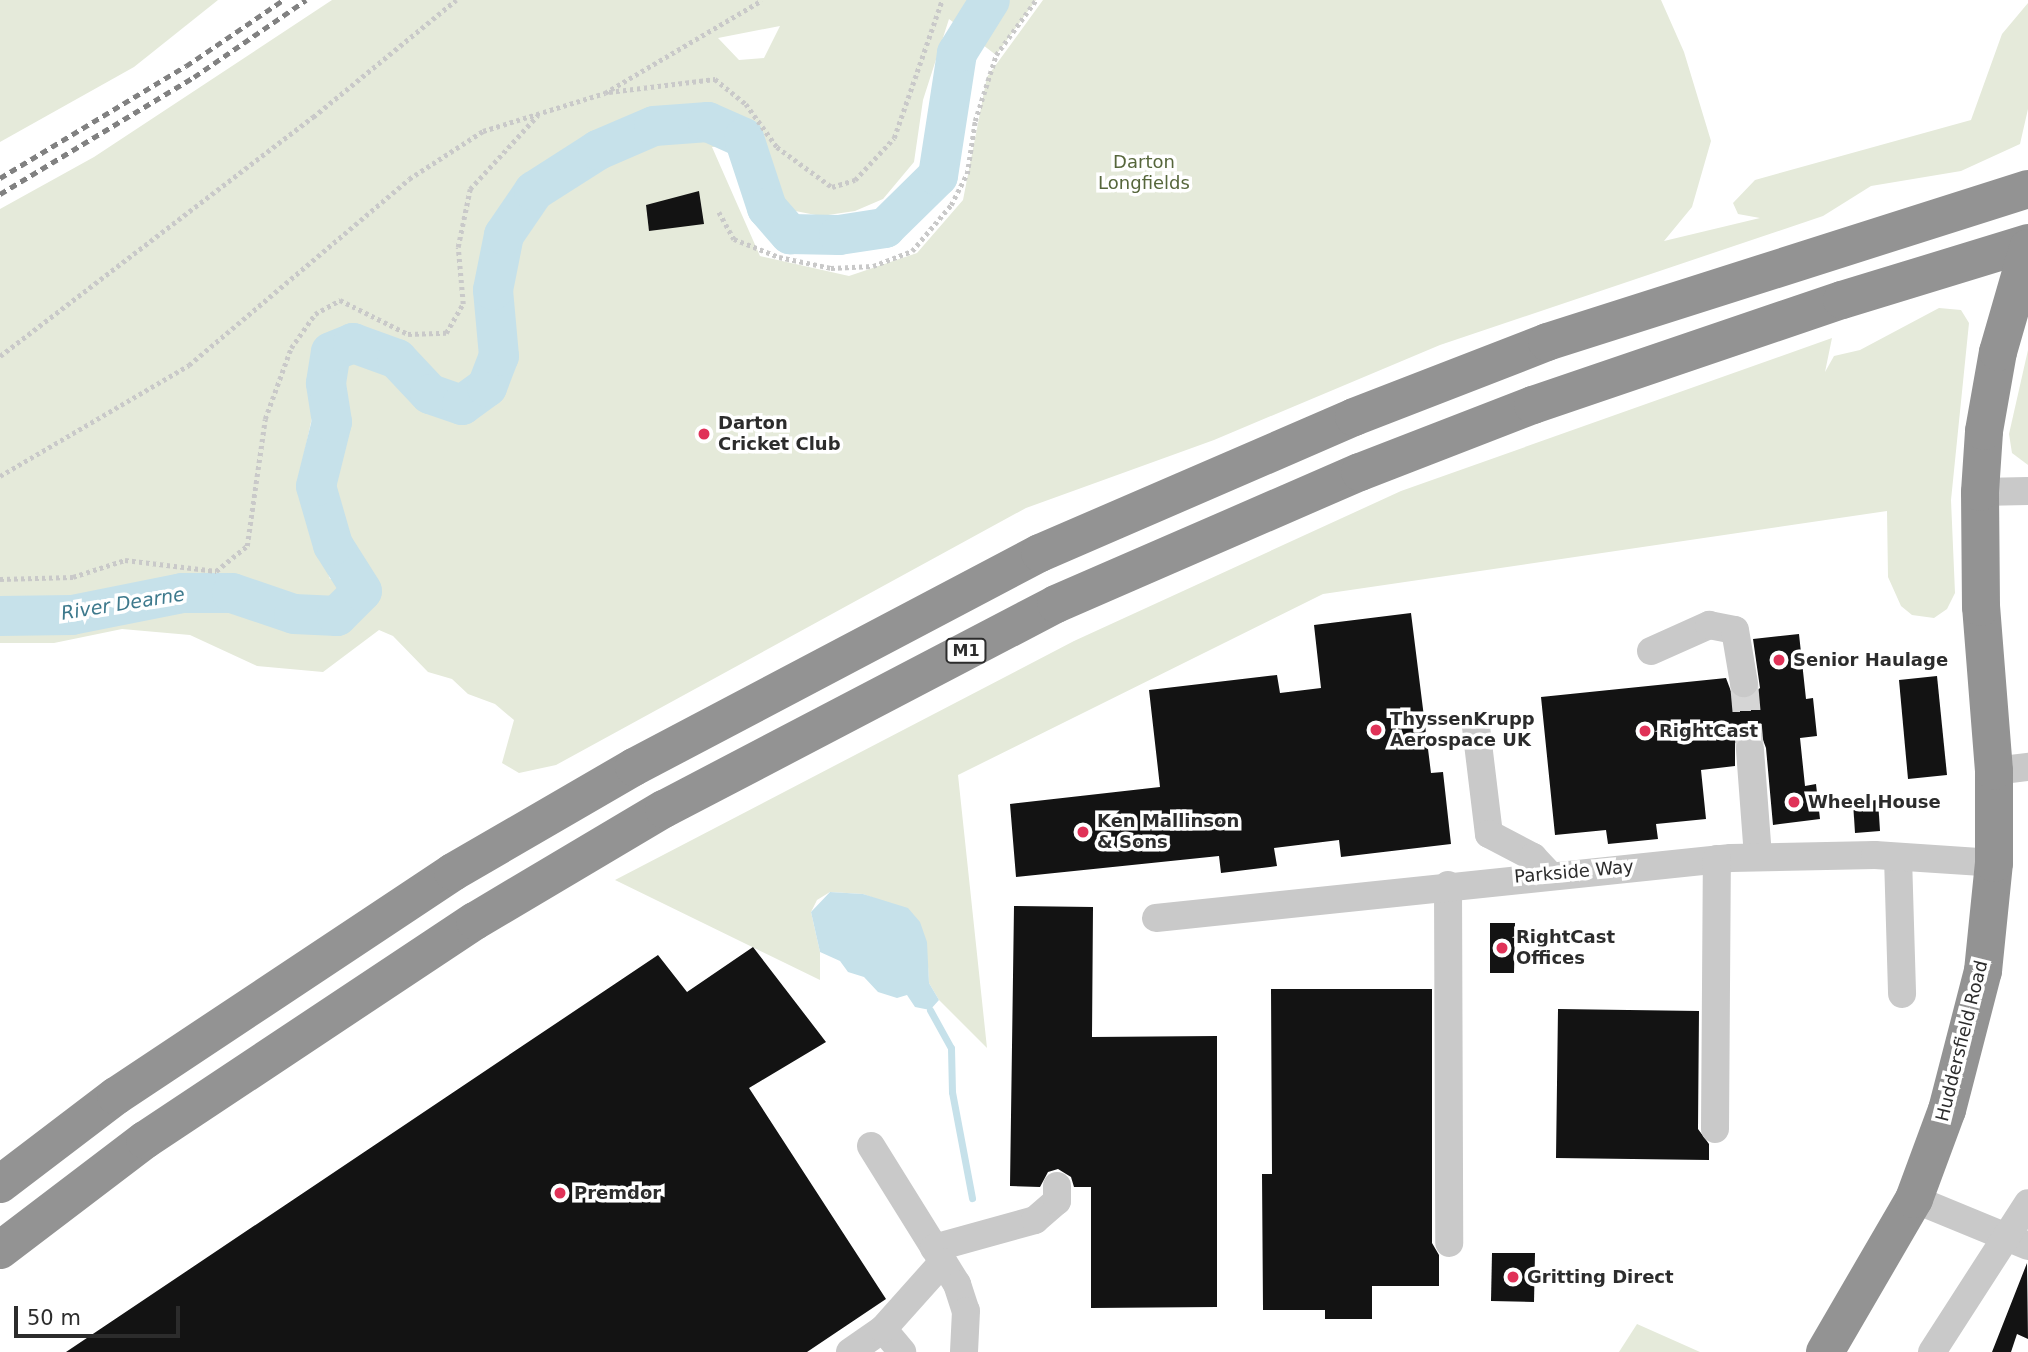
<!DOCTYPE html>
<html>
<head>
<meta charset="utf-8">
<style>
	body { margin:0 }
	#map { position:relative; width:2028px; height:1352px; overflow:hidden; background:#fff; font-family:"DejaVu Sans",sans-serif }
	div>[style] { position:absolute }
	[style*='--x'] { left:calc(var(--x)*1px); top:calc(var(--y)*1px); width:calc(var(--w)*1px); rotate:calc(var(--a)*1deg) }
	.green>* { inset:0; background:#e5eada }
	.water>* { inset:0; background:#c6e1ea }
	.stream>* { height:7px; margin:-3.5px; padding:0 3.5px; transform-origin:3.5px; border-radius:3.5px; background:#c6e1ea }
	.river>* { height:40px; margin:-20px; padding:0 20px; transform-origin:20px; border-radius:20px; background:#c6e1ea }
	.building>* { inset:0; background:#131313 }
	.minor-tunnel>* { height:28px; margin-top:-14px; transform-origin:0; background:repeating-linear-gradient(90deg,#d5d5d5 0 28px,transparent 0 42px) }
	.path>* { height:4.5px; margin-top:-2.25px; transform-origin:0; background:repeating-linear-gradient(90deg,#c9c9c9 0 3.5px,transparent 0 7px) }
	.minor>* { height:28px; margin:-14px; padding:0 14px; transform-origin:14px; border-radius:14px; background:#c9c9c9 }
	.highway>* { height:38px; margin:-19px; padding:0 19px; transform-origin:19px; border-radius:19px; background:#939393 }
	.rail>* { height:5px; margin-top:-2.5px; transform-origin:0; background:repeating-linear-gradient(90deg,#818181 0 7px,transparent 0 12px) }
	.dots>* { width:19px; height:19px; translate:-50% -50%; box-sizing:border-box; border:4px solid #fff; border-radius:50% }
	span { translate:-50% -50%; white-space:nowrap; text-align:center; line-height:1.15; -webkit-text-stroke:7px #fff; paint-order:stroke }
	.shield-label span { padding:2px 5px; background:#fff; border:2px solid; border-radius:5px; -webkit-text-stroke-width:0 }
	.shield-label { font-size:16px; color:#2c2c2c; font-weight:700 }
	.park-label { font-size:18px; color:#56663b }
	.poi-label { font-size:18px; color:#2c2c2c; font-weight:700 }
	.left { translate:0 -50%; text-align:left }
	.street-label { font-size:18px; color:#2c2c2c }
	.water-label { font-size:19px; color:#3d798c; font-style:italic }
	.scale { position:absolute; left:14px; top:1306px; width:166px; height:32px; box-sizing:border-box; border:4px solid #2c2c2c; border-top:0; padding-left:9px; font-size:21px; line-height:24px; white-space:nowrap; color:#2c2c2c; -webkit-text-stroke:5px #fff; paint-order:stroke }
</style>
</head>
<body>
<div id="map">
	<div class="green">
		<i style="clip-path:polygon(0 0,218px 0,134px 67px,0 142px)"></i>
		<i style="clip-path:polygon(evenodd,332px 0,1036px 0,996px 55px,949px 19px,923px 100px,914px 162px,883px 199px,855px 211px,821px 216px,790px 210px,775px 184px,765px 143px,712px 147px,760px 256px,849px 276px,917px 253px,963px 200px,987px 77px,1043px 0,1661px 0,1684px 52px,1711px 141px,1692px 207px,1664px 241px,1760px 218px,1738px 214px,1733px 203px,1755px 180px,1971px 120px,2002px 34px,2028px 3px,2028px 109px,2020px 144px,1961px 171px,1871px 186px,1823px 216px,1440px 345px,1214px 440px,1026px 508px,556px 765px,519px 773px,502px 763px,514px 720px,495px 704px,468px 694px,452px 679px,428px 672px,393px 636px,379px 630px,323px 672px,257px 666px,190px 635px,122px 629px,54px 643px,0 643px,0 209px,94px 157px,332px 0,780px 26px,764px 58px,739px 60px,718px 38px,780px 26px,332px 0,336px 371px,332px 391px,341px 448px,331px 474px,341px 534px,370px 583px,330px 579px,297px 487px,319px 385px,336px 371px)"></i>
		<i style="clip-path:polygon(1939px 308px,1961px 310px,1969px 323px,1951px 500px,1955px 593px,1947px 609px,1934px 618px,1912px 615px,1901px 606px,1888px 577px,1887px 511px,1323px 594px,958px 775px,987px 1048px,939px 1000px,929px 983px,928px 966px,885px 902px,863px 894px,830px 892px,817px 900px,811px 912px,820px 952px,820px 980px,615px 880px,1074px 641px,1401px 491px,1832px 338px,1825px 372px,1834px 356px,1860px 350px)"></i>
		<i style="clip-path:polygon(2028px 350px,2028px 465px,2012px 453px,2009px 434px)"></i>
		<i style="clip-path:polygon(1637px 1324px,1700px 1352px,1619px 1352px)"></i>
	</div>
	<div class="water">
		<i style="clip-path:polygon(830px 892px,863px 894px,908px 908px,920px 922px,927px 942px,929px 983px,939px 1000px,930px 1010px,915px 1007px,907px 995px,897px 998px,878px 992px,864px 977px,848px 972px,840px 961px,820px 952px,811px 912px)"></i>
	</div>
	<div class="stream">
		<i style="--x:930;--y:1010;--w:43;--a:61.1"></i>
		<i style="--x:951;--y:1048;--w:44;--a:88.7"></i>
		<i style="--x:952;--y:1092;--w:108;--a:79.3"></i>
	</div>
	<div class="river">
		<i style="--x:0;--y:616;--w:72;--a:-0.8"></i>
		<i style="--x:72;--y:615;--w:112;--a:-11.3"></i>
		<i style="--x:182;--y:593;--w:50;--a:0"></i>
		<i style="--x:232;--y:593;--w:65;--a:18.7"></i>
		<i style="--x:294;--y:614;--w:43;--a:2.7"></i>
		<i style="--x:337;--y:616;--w:35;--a:-45"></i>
		<i style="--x:362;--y:591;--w:54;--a:-122.2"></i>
		<i style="--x:333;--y:545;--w:61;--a:-106.1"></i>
		<i style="--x:316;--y:486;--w:66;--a:-76"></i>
		<i style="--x:332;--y:422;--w:39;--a:-99"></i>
		<i style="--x:326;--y:383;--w:31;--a:-81"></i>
		<i style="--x:331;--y:352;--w:24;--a:-22"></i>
		<i style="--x:353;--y:343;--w:47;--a:20"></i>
		<i style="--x:397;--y:359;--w:48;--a:46.7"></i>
		<i style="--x:430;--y:394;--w:34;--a:19"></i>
		<i style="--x:462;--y:405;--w:31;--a:-36"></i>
		<i style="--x:487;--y:387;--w:33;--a:-69"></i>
		<i style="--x:499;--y:356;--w:66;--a:-95.2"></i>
		<i style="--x:493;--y:290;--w:56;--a:-78.7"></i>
		<i style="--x:504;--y:235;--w:53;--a:-55.7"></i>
		<i style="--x:534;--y:191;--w:76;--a:-32.6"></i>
		<i style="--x:598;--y:150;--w:61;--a:-23.2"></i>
		<i style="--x:654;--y:126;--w:54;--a:-4.2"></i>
		<i style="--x:708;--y:122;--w:39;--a:24"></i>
		<i style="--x:744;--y:138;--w:74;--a:71.8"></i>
		<i style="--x:767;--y:208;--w:35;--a:49"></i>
		<i style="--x:790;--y:234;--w:49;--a:1.2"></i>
		<i style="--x:839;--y:235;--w:47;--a:-8.7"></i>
		<i style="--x:885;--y:228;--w:74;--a:-44.5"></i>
		<i style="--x:938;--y:176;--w:124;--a:-81.2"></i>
		<i style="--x:957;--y:53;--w:62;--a:-58.1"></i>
	</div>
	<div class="building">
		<i style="clip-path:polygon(699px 191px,704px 224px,649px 231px,646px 205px)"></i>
		<i style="clip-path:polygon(1411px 613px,1431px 773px,1443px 772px,1451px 844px,1341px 857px,1339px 840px,1274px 848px,1277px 866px,1221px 873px,1219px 856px,1016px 877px,1010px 804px,1160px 787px,1149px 690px,1277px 675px,1280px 693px,1321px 688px,1314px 625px)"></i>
		<i style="clip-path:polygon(1799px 634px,1806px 699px,1813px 698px,1817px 736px,1800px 738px,1805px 786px,1816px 784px,1820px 819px,1773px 825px,1766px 748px,1763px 740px,1749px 733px,1735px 743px,1735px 766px,1701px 770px,1706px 819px,1656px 824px,1658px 839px,1608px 844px,1606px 830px,1555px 835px,1541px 697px,1726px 678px,1732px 694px,1747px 699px,1760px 688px,1753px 639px)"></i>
		<i style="clip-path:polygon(1937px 676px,1947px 775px,1908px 779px,1899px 680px)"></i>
		<i style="clip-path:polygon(1878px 800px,1880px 831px,1855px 833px,1853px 802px)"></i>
		<i style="clip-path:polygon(1014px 906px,1093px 907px,1092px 1037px,1217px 1036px,1217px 1307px,1091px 1308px,1091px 1187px,1074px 1187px,1071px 1177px,1058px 1169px,1048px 1172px,1040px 1187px,1010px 1186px)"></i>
		<i style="clip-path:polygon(1490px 923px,1515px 923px,1514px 973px,1490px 973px)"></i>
		<i style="clip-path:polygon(753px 947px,826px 1042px,749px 1088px,886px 1299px,807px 1352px,66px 1352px,658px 955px,687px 992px)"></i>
		<i style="clip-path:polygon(1271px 989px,1432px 989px,1432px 1243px,1439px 1255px,1439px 1286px,1372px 1286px,1372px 1319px,1325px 1319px,1325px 1310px,1263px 1310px,1262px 1174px,1272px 1174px)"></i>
		<i style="clip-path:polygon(1558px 1009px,1699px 1011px,1698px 1129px,1709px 1144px,1709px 1160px,1556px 1158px)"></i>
		<i style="clip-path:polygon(1492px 1253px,1535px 1253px,1534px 1302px,1491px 1301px)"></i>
		<i style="clip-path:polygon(2027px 1263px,2028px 1339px,2017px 1334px,2011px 1352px,1992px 1352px)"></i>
	</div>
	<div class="minor-tunnel">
		<i style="--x:1744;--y:683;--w:67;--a:84.9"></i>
	</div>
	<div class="path">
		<i style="--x:609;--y:92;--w:107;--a:-7"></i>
		<i style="--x:715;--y:79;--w:40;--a:39"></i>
		<i style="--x:746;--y:104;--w:53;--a:54.2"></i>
		<i style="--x:777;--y:147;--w:68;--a:36"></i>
		<i style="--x:832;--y:187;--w:24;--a:-17"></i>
		<i style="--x:855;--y:180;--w:57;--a:-47.1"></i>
		<i style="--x:894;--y:138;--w:146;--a:-70.8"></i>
		<i style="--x:719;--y:212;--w:31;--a:61"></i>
		<i style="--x:734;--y:239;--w:48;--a:21.8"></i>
		<i style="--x:779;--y:257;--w:53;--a:11.9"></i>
		<i style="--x:831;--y:268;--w:42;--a:-2.7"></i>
		<i style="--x:873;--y:266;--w:42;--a:-21"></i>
		<i style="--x:912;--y:251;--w:60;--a:-49.7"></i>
		<i style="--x:951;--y:205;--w:35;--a:-63"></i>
		<i style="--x:967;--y:174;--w:54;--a:-81.4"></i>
		<i style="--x:975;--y:121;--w:69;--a:-72.3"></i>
		<i style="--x:996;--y:55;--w:68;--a:-54"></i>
		<i style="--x:0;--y:356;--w:394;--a:-37.4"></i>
		<i style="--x:313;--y:117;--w:185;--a:-39.3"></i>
		<i style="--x:0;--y:476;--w:219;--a:-30.4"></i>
		<i style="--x:189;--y:365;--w:288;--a:-40.2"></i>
		<i style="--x:409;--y:179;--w:88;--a:-33"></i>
		<i style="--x:483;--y:131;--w:128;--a:-17.3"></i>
		<i style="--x:605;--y:93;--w:182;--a:-30.6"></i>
		<i style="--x:0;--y:579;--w:73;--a:-1.6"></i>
		<i style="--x:73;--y:577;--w:55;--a:-18.1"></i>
		<i style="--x:125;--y:560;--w:92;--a:6.9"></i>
		<i style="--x:216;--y:571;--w:40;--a:-39"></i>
		<i style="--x:247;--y:546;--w:128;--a:-81.9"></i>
		<i style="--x:265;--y:419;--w:76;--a:-69.9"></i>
		<i style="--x:291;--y:348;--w:42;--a:-54.8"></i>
		<i style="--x:315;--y:314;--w:29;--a:-29"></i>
		<i style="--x:340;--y:300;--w:76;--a:26.6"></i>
		<i style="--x:408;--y:334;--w:38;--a:-2"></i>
		<i style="--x:446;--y:333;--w:34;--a:-60"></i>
		<i style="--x:463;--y:304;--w:57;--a:-95"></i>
		<i style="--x:458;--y:247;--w:59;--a:-78.3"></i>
		<i style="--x:470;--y:189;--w:100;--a:-47.4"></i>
	</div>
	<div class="minor">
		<i style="--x:1980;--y:492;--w:48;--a:-1.2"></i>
		<i style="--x:1651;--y:651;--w:64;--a:-24.1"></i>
		<i style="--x:1709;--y:625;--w:26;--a:11"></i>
		<i style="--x:1735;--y:630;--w:54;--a:80.4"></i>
		<i style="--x:1476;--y:727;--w:108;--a:83.1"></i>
		<i style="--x:1489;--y:834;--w:50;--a:27.6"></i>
		<i style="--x:1533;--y:857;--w:22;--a:47"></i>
		<i style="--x:1750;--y:750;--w:107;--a:85.7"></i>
		<i style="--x:1994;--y:771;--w:34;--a:-7"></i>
		<i style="--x:1898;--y:857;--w:137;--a:88.3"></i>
		<i style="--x:1448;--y:885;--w:358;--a:89.8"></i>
		<i style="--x:1156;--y:918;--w:578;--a:-5.96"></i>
		<i style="--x:1731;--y:858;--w:144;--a:-1.2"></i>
		<i style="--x:1875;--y:855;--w:119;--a:3.8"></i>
		<i style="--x:1715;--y:1129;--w:270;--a:-89.6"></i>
		<i style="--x:871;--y:1146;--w:163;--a:58.1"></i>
		<i style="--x:957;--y:1284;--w:28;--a:72"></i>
		<i style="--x:966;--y:1311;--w:41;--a:92.8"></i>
		<i style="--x:1914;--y:1199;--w:123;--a:22.4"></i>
		<i style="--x:934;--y:1248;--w:105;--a:-15.5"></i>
		<i style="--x:1035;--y:1220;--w:29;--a:-41"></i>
		<i style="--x:1057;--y:1201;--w:15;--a:-90"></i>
		<i style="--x:883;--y:1329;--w:30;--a:50"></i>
		<i style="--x:850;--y:1352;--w:40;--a:-34.9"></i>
		<i style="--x:883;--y:1329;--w:90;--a:-48.2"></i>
		<i style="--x:1932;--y:1352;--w:177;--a:-57.2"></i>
	</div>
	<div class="highway">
		<i style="--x:0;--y:1184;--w:146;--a:-37.2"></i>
		<i style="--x:116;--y:1096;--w:405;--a:-33.6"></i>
		<i style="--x:453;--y:872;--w:209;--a:-30.1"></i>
		<i style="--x:634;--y:767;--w:459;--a:-27.8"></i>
		<i style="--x:1040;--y:553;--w:342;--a:-23.4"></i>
		<i style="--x:1354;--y:417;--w:207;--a:-21.2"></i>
		<i style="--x:1547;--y:342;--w:505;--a:-17.65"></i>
		<i style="--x:0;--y:1250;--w:182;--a:-37.2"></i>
		<i style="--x:145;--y:1140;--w:396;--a:-33.6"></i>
		<i style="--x:475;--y:921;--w:220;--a:-30.7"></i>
		<i style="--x:664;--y:809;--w:442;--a:-27.6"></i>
		<i style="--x:1056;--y:604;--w:331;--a:-23.5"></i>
		<i style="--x:1360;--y:472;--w:186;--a:-21.2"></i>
		<i style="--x:1533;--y:405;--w:326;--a:-18.8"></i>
		<i style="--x:1842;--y:300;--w:195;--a:-17"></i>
		<i style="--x:1825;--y:1352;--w:177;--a:-59.8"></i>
		<i style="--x:1914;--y:1199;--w:95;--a:-69.7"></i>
		<i style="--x:1947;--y:1110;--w:144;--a:-75.5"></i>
		<i style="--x:1983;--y:971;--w:109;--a:-84.2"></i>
		<i style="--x:1994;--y:863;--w:92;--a:-90"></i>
		<i style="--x:1994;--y:771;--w:165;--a:-94.5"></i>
		<i style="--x:1981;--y:607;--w:115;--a:-90.5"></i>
		<i style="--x:1980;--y:492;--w:61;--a:-86.2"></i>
		<i style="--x:1984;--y:431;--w:80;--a:-80"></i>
		<i style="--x:1998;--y:352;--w:108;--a:-73.9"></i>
	</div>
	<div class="rail">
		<i style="--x:0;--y:178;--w:217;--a:-31.1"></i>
		<i style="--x:186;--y:66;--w:117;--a:-34.2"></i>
		<i style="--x:0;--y:194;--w:227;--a:-31.1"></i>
		<i style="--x:194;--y:77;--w:136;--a:-34.5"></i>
	</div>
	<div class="dots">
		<i style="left:704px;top:434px;background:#e03258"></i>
		<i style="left:1779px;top:660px;background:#e03258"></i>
		<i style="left:1376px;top:730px;background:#e03258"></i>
		<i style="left:1645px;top:731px;background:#e03258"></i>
		<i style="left:1794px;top:802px;background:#e03258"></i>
		<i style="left:1083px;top:832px;background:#e03258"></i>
		<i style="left:1502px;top:948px;background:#e03258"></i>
		<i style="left:560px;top:1193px;background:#e03258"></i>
		<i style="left:1513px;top:1277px;background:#e03258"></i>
	</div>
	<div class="shield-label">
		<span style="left:966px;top:651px">M1</span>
	</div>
	<div class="park-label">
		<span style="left:1144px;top:173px">Darton<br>Longfields</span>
	</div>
	<div class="poi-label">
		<span class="left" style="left:718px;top:434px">Darton<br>Cricket Club</span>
		<span class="left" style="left:1793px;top:660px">Senior Haulage</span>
		<span class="left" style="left:1390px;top:730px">ThyssenKrupp<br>Aerospace UK</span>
		<span class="left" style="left:1659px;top:731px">RightCast</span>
		<span class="left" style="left:1808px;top:802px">Wheel House</span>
		<span class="left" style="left:1097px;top:832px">Ken Mallinson<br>&amp; Sons</span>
		<span class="left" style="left:1516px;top:948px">RightCast<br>Offices</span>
		<span class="left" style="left:574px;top:1193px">Premdor</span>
		<span class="left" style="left:1527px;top:1277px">Gritting Direct</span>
	</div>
	<div class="street-label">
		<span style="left:1574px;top:872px;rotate:-5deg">Parkside Way</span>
		<span style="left:1962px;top:1041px;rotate:-76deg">Huddersfield Road</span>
	</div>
	<div class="water-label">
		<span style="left:123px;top:604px;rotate:-9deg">River Dearne</span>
	</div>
	<div class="scale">50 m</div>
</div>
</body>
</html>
